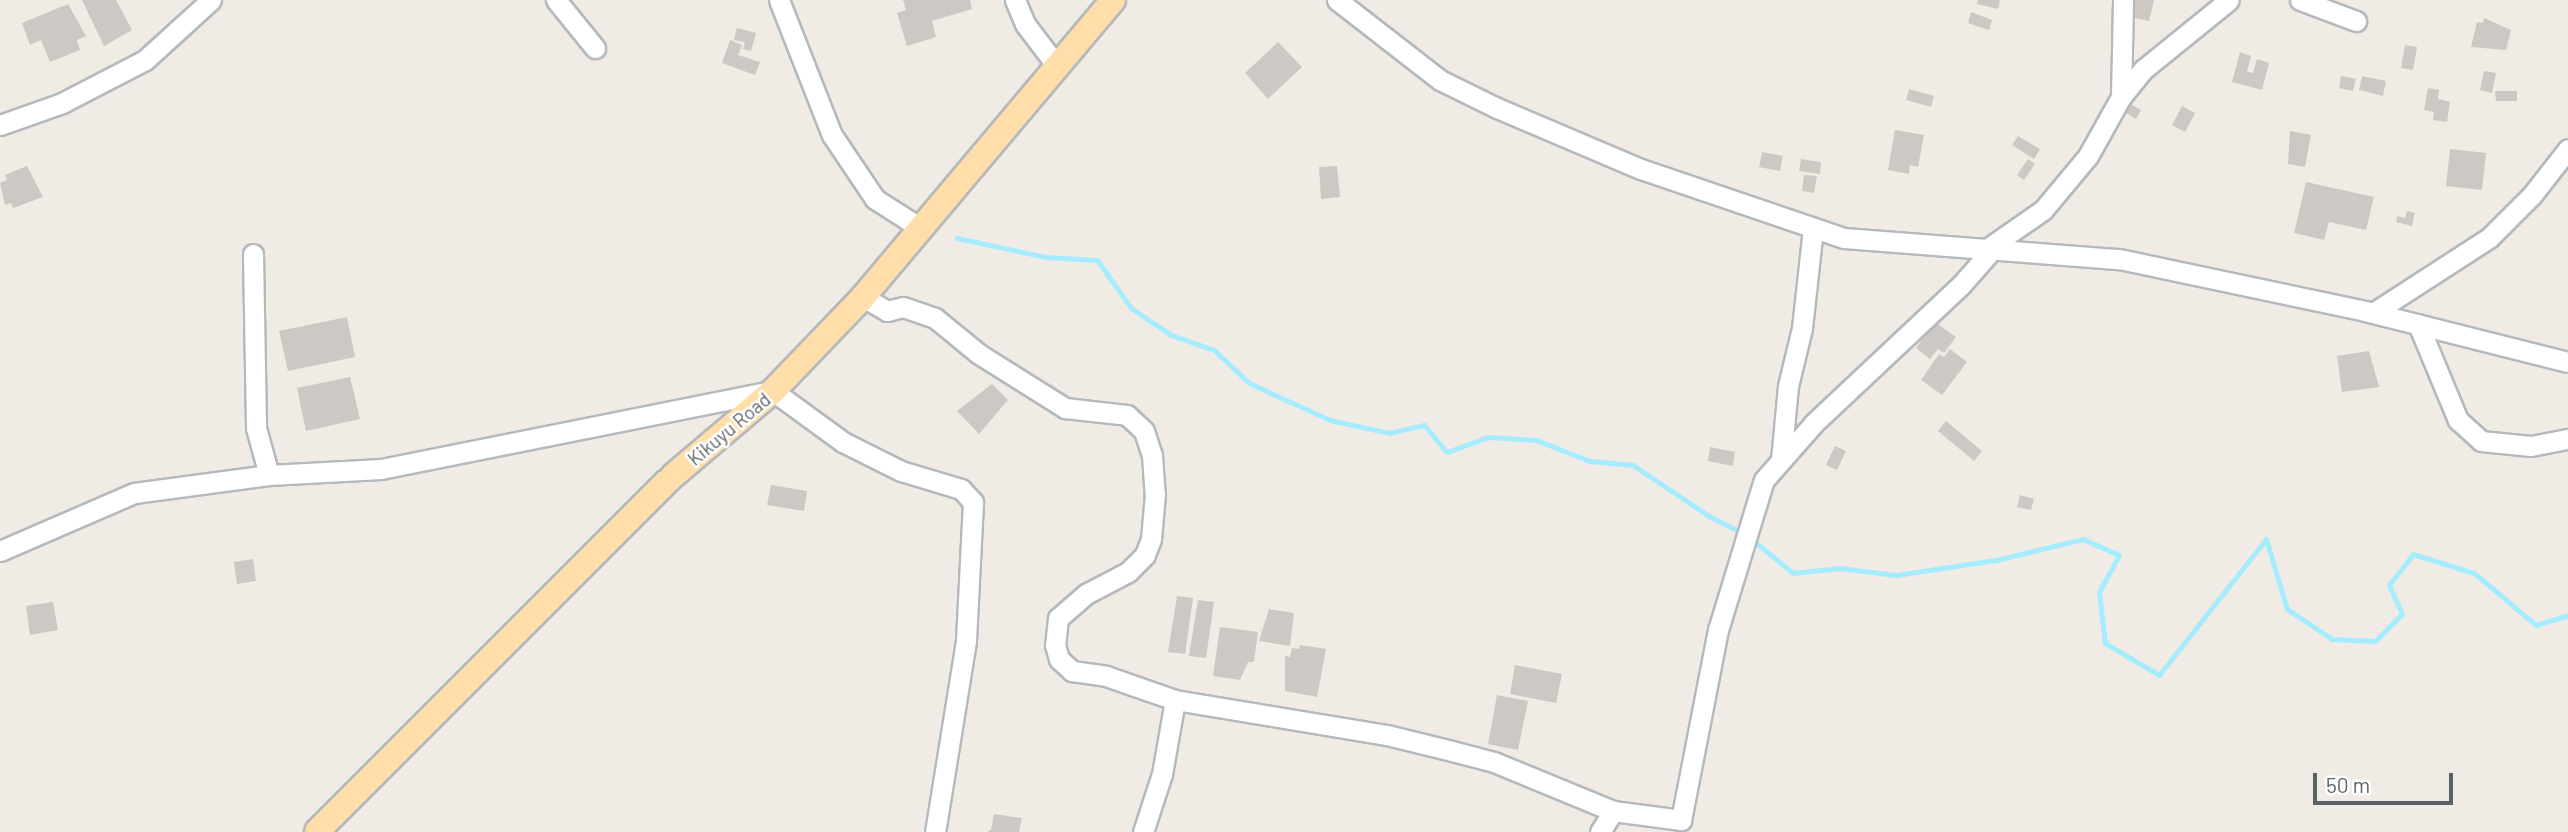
<!DOCTYPE html>
<html>
<head>
<meta charset="utf-8">
<style>
	body { margin:0 }
	#map { position:relative; width:2568px; height:832px; overflow:hidden; background:#f0ebe4; font-family:Barlow,sans-serif }
	div>[style] { position:absolute }
	[style*='--x'] { left:calc(var(--x)*1px); top:calc(var(--y)*1px); width:calc(var(--w)*1px); rotate:calc(var(--a)*1deg) }
	.stream>* { height:5px; margin:-2.5px; padding:0 2.5px; transform-origin:2.5px; border-radius:2.5px; background:#a5ecff }
	.building>* { inset:0; background:#cdc8c3 }
	.roads { filter:drop-shadow(2px 0 #b5b9bc) drop-shadow(-2px 0 #b5b9bc) drop-shadow(0 2px #b5b9bc) drop-shadow(0 -2px #b5b9bc) }
	.minor>* { height:19px; margin:-9.5px; padding:0 9.5px; transform-origin:9.5px; border-radius:9.5px; background:#fff }
	.major>* { height:24px; margin:-12px; padding:0 12px; transform-origin:12px; border-radius:12px; background:#ffdeaa }
	span { translate:-50% -50%; white-space:nowrap; text-align:center; line-height:1.15; -webkit-text-stroke:5px #fff; paint-order:stroke }
	.street-label { font-size:19px; color:#5c6366 }
	.scale { position:absolute; left:2313px; top:773px; width:140px; height:32px; box-sizing:border-box; border:4px solid #5c6366; border-top:0; padding-left:9px; font-size:21px; line-height:24px; white-space:nowrap; color:#5c6366; -webkit-text-stroke:5px #fff; paint-order:stroke }
</style>
</head>
<body>
<div id="map">
	<div class="stream">
		<i style="--x:957;--y:238;--w:91;--a:12.1"></i>
		<i style="--x:1046;--y:257;--w:51;--a:3.4"></i>
		<i style="--x:1097;--y:260;--w:59;--a:54.7"></i>
		<i style="--x:1131;--y:308;--w:48;--a:34"></i>
		<i style="--x:1171;--y:335;--w:46;--a:19.2"></i>
		<i style="--x:1214;--y:350;--w:48;--a:43.3"></i>
		<i style="--x:1249;--y:383;--w:89;--a:24.6"></i>
		<i style="--x:1330;--y:420;--w:60;--a:12.4"></i>
		<i style="--x:1389;--y:433;--w:36;--a:-13"></i>
		<i style="--x:1424;--y:425;--w:35;--a:50"></i>
		<i style="--x:1447;--y:452;--w:44;--a:-20.1"></i>
		<i style="--x:1488;--y:437;--w:48;--a:3.6"></i>
		<i style="--x:1536;--y:440;--w:58;--a:21.3"></i>
		<i style="--x:1590;--y:461;--w:43;--a:5.3"></i>
		<i style="--x:1633;--y:465;--w:92;--a:33.9"></i>
		<i style="--x:1709;--y:516;--w:38;--a:27"></i>
		<i style="--x:1751;--y:539;--w:54;--a:39"></i>
		<i style="--x:1793;--y:573;--w:47;--a:-6.1"></i>
		<i style="--x:1840;--y:568;--w:56;--a:7.1"></i>
		<i style="--x:1896;--y:575;--w:101;--a:-8.5"></i>
		<i style="--x:1996;--y:560;--w:89;--a:-13.6"></i>
		<i style="--x:2083;--y:539;--w:39;--a:24"></i>
		<i style="--x:2119;--y:555;--w:42;--a:118.4"></i>
		<i style="--x:2099;--y:592;--w:51;--a:83.3"></i>
		<i style="--x:2105;--y:643;--w:63;--a:30.7"></i>
		<i style="--x:2159;--y:675;--w:173;--a:-51.8"></i>
		<i style="--x:2266;--y:539;--w:73;--a:73.3"></i>
		<i style="--x:2287;--y:609;--w:54;--a:33.7"></i>
		<i style="--x:2332;--y:639;--w:43;--a:2.7"></i>
		<i style="--x:2375;--y:641;--w:38;--a:-45"></i>
		<i style="--x:2402;--y:614;--w:32;--a:-114"></i>
		<i style="--x:2389;--y:585;--w:39;--a:-52"></i>
		<i style="--x:2413;--y:554;--w:64;--a:17.3"></i>
		<i style="--x:2474;--y:573;--w:81;--a:40"></i>
		<i style="--x:2536;--y:625;--w:34;--a:-17"></i>
	</div>
	<div class="building">
		<i style="clip-path:polygon(82px 0,116px 0,132px 30px,104px 46px)"></i>
		<i style="clip-path:polygon(903px 0,970px 0,972px 9px,932px 21px,936px 37px,907px 46px,897px 13px,906px 10px)"></i>
		<i style="clip-path:polygon(1978px 0,2000px 0,1998px 9px,1977px 4px)"></i>
		<i style="clip-path:polygon(2130px 0,2154px 0,2149px 21px,2126px 16px)"></i>
		<i style="clip-path:polygon(68px 4px,86px 36px,77px 40px,80px 50px,50px 62px,41px 40px,30px 45px,22px 23px)"></i>
		<i style="clip-path:polygon(1971px 12px,1992px 20px,1989px 30px,1968px 23px)"></i>
		<i style="clip-path:polygon(2484px 18px,2511px 30px,2506px 50px,2471px 47px,2477px 22px,2483px 23px)"></i>
		<i style="clip-path:polygon(737px 28px,756px 33px,751px 51px,743px 49px,745px 42px,734px 40px)"></i>
		<i style="clip-path:polygon(730px 40px,742px 45px,738px 55px,760px 62px,755px 75px,722px 63px)"></i>
		<i style="clip-path:polygon(1278px 42px,1302px 67px,1268px 99px,1245px 73px)"></i>
		<i style="clip-path:polygon(2405px 45px,2417px 47px,2413px 70px,2401px 68px)"></i>
		<i style="clip-path:polygon(2240px 52px,2251px 56px,2247px 72px,2253px 73px,2257px 59px,2269px 63px,2262px 90px,2232px 82px)"></i>
		<i style="clip-path:polygon(2484px 71px,2496px 73px,2492px 93px,2480px 90px)"></i>
		<i style="clip-path:polygon(2341px 76px,2356px 79px,2353px 91px,2339px 88px)"></i>
		<i style="clip-path:polygon(2362px 76px,2386px 81px,2383px 96px,2359px 90px)"></i>
		<i style="clip-path:polygon(2428px 88px,2439px 90px,2438px 99px,2450px 102px,2447px 122px,2433px 120px,2434px 112px,2424px 110px)"></i>
		<i style="clip-path:polygon(1909px 89px,1934px 96px,1931px 107px,1906px 100px)"></i>
		<i style="clip-path:polygon(2495px 91px,2517px 91px,2517px 101px,2496px 101px)"></i>
		<i style="clip-path:polygon(2126px 102px,2141px 110px,2136px 119px,2121px 110px)"></i>
		<i style="clip-path:polygon(2182px 106px,2195px 113px,2185px 132px,2172px 125px)"></i>
		<i style="clip-path:polygon(1895px 130px,1924px 135px,1918px 167px,1910px 165px,1909px 174px,1888px 170px)"></i>
		<i style="clip-path:polygon(2290px 131px,2311px 135px,2305px 167px,2288px 164px)"></i>
		<i style="clip-path:polygon(2018px 136px,2040px 149px,2034px 159px,2012px 145px)"></i>
		<i style="clip-path:polygon(2450px 149px,2486px 153px,2482px 190px,2446px 186px)"></i>
		<i style="clip-path:polygon(1762px 152px,1783px 156px,1780px 171px,1759px 167px)"></i>
		<i style="clip-path:polygon(1801px 159px,1821px 162px,1820px 174px,1799px 171px)"></i>
		<i style="clip-path:polygon(2028px 159px,2035px 164px,2024px 180px,2017px 175px)"></i>
		<i style="clip-path:polygon(27px 166px,43px 197px,13px 208px,11px 203px,5px 205px,0 183px,7px 180px,5px 175px)"></i>
		<i style="clip-path:polygon(1337px 166px,1340px 197px,1321px 199px,1319px 167px)"></i>
		<i style="clip-path:polygon(1804px 175px,1817px 176px,1814px 193px,1802px 191px)"></i>
		<i style="clip-path:polygon(2306px 182px,2374px 197px,2366px 230px,2329px 222px,2324px 240px,2294px 233px)"></i>
		<i style="clip-path:polygon(2407px 211px,2415px 213px,2412px 226px,2396px 222px,2397px 216px,2405px 218px)"></i>
		<i style="clip-path:polygon(347px 317px,355px 357px,288px 371px,279px 331px)"></i>
		<i style="clip-path:polygon(1935px 322px,1956px 337px,1944px 353px,1938px 349px,1930px 359px,1916px 348px)"></i>
		<i style="clip-path:polygon(1950px 349px,1967px 362px,1942px 395px,1921px 380px,1939px 354px,1944px 357px)"></i>
		<i style="clip-path:polygon(2369px 351px,2379px 387px,2342px 392px,2337px 356px)"></i>
		<i style="clip-path:polygon(350px 377px,360px 419px,306px 431px,297px 388px)"></i>
		<i style="clip-path:polygon(992px 384px,1008px 400px,979px 434px,957px 411px)"></i>
		<i style="clip-path:polygon(1946px 421px,1982px 451px,1974px 461px,1938px 431px)"></i>
		<i style="clip-path:polygon(1835px 446px,1846px 451px,1837px 470px,1826px 465px)"></i>
		<i style="clip-path:polygon(1710px 447px,1735px 452px,1733px 466px,1708px 461px)"></i>
		<i style="clip-path:polygon(771px 485px,807px 491px,804px 511px,767px 505px)"></i>
		<i style="clip-path:polygon(2020px 495px,2034px 499px,2031px 510px,2017px 507px)"></i>
		<i style="clip-path:polygon(253px 559px,256px 581px,237px 584px,234px 562px)"></i>
		<i style="clip-path:polygon(1177px 596px,1193px 598px,1185px 654px,1168px 652px)"></i>
		<i style="clip-path:polygon(1198px 600px,1214px 602px,1206px 658px,1189px 656px)"></i>
		<i style="clip-path:polygon(53px 602px,58px 630px,30px 635px,26px 606px)"></i>
		<i style="clip-path:polygon(1269px 609px,1294px 613px,1290px 646px,1259px 641px)"></i>
		<i style="clip-path:polygon(1220px 627px,1258px 632px,1254px 662px,1248px 662px,1240px 680px,1213px 676px)"></i>
		<i style="clip-path:polygon(1300px 645px,1326px 649px,1317px 697px,1285px 691px,1285px 656px,1290px 657px,1292px 648px,1299px 649px)"></i>
		<i style="clip-path:polygon(1515px 665px,1562px 674px,1556px 703px,1510px 694px)"></i>
		<i style="clip-path:polygon(1497px 695px,1528px 701px,1518px 750px,1488px 744px)"></i>
		<i style="clip-path:polygon(994px 814px,1022px 818px,1019px 832px,987px 832px,991px 830px)"></i>
	</div>
	<div class="roads">
		<div class="minor">
			<i style="--x:556;--y:0;--w:62;--a:50.9"></i>
			<i style="--x:779;--y:0;--w:145;--a:68.6"></i>
			<i style="--x:832;--y:135;--w:77;--a:56.1"></i>
			<i style="--x:875;--y:199;--w:52;--a:32.5"></i>
			<i style="--x:1015;--y:0;--w:26;--a:67"></i>
			<i style="--x:1025;--y:24;--w:53;--a:52.7"></i>
			<i style="--x:1337;--y:0;--w:130;--a:37.8"></i>
			<i style="--x:1440;--y:80;--w:64;--a:26.2"></i>
			<i style="--x:1497;--y:108;--w:156;--a:23"></i>
			<i style="--x:1641;--y:169;--w:214;--a:18.8"></i>
			<i style="--x:1844;--y:238;--w:276;--a:4.4"></i>
			<i style="--x:2119;--y:259;--w:251;--a:11.9"></i>
			<i style="--x:2365;--y:311;--w:209;--a:14.1"></i>
			<i style="--x:2300;--y:0;--w:60;--a:20.6"></i>
			<i style="--x:2121;--y:97;--w:97;--a:-88.8"></i>
			<i style="--x:0;--y:125;--w:66;--a:-19.5"></i>
			<i style="--x:62;--y:103;--w:93;--a:-27.4"></i>
			<i style="--x:145;--y:60;--w:89;--a:-42.3"></i>
			<i style="--x:1984;--y:251;--w:72;--a:-34.8"></i>
			<i style="--x:2043;--y:210;--w:70;--a:-50.2"></i>
			<i style="--x:2088;--y:156;--w:68;--a:-60.8"></i>
			<i style="--x:2121;--y:97;--w:36;--a:-51"></i>
			<i style="--x:2144;--y:69;--w:109;--a:-39.1"></i>
			<i style="--x:253;--y:254;--w:174;--a:89"></i>
			<i style="--x:256;--y:428;--w:49;--a:74.5"></i>
			<i style="--x:863;--y:297;--w:28;--a:30"></i>
			<i style="--x:887;--y:311;--w:16;--a:-14"></i>
			<i style="--x:903;--y:307;--w:34;--a:19"></i>
			<i style="--x:935;--y:318;--w:57;--a:39.3"></i>
			<i style="--x:979;--y:354;--w:102;--a:32.1"></i>
			<i style="--x:1065;--y:408;--w:62;--a:6.4"></i>
			<i style="--x:1127;--y:415;--w:23;--a:43"></i>
			<i style="--x:1144;--y:431;--w:25;--a:72"></i>
			<i style="--x:1152;--y:455;--w:39;--a:86"></i>
			<i style="--x:1155;--y:494;--w:45;--a:95.1"></i>
			<i style="--x:1151;--y:539;--w:17;--a:111"></i>
			<i style="--x:1145;--y:555;--w:24;--a:135"></i>
			<i style="--x:1128;--y:572;--w:47;--a:152.4"></i>
			<i style="--x:1086;--y:594;--w:37;--a:139"></i>
			<i style="--x:1058;--y:618;--w:27;--a:96"></i>
			<i style="--x:1055;--y:645;--w:15;--a:74"></i>
			<i style="--x:1059;--y:659;--w:18;--a:43"></i>
			<i style="--x:1072;--y:671;--w:34;--a:8"></i>
			<i style="--x:1106;--y:676;--w:73;--a:19.2"></i>
			<i style="--x:1175;--y:700;--w:215;--a:9.4"></i>
			<i style="--x:1387;--y:735;--w:67;--a:13.8"></i>
			<i style="--x:1452;--y:751;--w:43;--a:14.7"></i>
			<i style="--x:1494;--y:762;--w:129;--a:22.4"></i>
			<i style="--x:2373;--y:313;--w:138;--a:-32.9"></i>
			<i style="--x:2489;--y:238;--w:61;--a:-45"></i>
			<i style="--x:2532;--y:195;--w:58;--a:-52"></i>
			<i style="--x:2418;--y:324;--w:104;--a:67.4"></i>
			<i style="--x:2458;--y:420;--w:31;--a:42"></i>
			<i style="--x:2481;--y:441;--w:50;--a:5.7"></i>
			<i style="--x:2531;--y:446;--w:38;--a:-11"></i>
			<i style="--x:1781;--y:460;--w:74;--a:-84.6"></i>
			<i style="--x:1788;--y:386;--w:60;--a:-76.4"></i>
			<i style="--x:1802;--y:328;--w:100;--a:-83.7"></i>
			<i style="--x:0;--y:551;--w:146;--a:-23.4"></i>
			<i style="--x:134;--y:493;--w:136;--a:-7.6"></i>
			<i style="--x:269;--y:475;--w:112;--a:-3.1"></i>
			<i style="--x:381;--y:469;--w:400;--a:-11.3"></i>
			<i style="--x:773;--y:391;--w:87;--a:36.1"></i>
			<i style="--x:843;--y:442;--w:65;--a:26.6"></i>
			<i style="--x:901;--y:471;--w:63;--a:16.7"></i>
			<i style="--x:961;--y:489;--w:18;--a:47"></i>
			<i style="--x:973;--y:502;--w:139;--a:92.9"></i>
			<i style="--x:966;--y:641;--w:193;--a:99.2"></i>
			<i style="--x:1143;--y:832;--w:61;--a:-71.9"></i>
			<i style="--x:1162;--y:774;--w:75;--a:-80"></i>
			<i style="--x:1600;--y:832;--w:25;--a:-58"></i>
			<i style="--x:1613;--y:811;--w:69;--a:7.5"></i>
			<i style="--x:1681;--y:820;--w:194;--a:-79"></i>
			<i style="--x:1718;--y:630;--w:157;--a:-73"></i>
			<i style="--x:1764;--y:480;--w:76;--a:-48.7"></i>
			<i style="--x:1814;--y:423;--w:202;--a:-43.2"></i>
			<i style="--x:1961;--y:285;--w:45;--a:-48.6"></i>
		</div>
		<div class="major">
			<i style="--x:317;--y:832;--w:505;--a:-45"></i>
			<i style="--x:674;--y:475;--w:130;--a:-40.3"></i>
			<i style="--x:773;--y:391;--w:130;--a:-46.2"></i>
			<i style="--x:863;--y:297;--w:388;--a:-49.9"></i>
		</div>
	</div>
	<div class="street-label">
		<span style="left:729px;top:429px;rotate:-40deg">Kikuyu Road</span>
	</div>
	<div class="scale">50 m</div>
</div>
</body>
</html>
